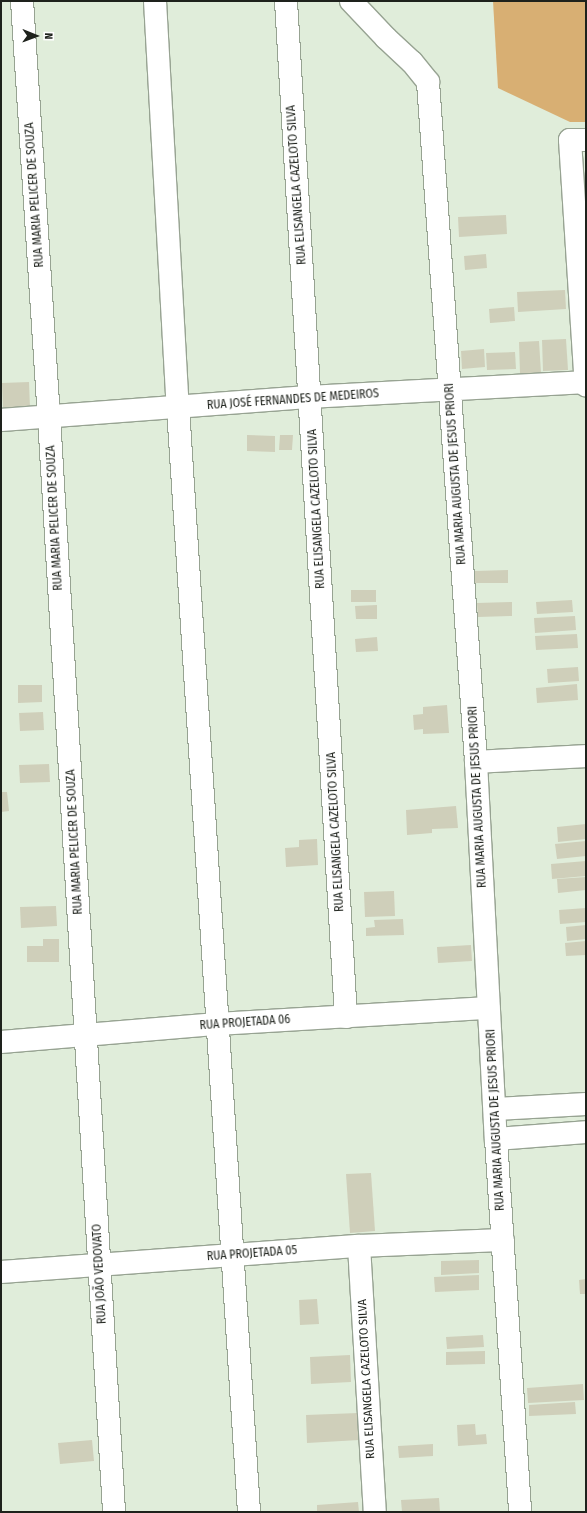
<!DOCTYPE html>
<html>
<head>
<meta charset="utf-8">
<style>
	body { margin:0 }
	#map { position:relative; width:587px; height:1513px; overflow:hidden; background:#e0edda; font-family:"Fira Sans Condensed",sans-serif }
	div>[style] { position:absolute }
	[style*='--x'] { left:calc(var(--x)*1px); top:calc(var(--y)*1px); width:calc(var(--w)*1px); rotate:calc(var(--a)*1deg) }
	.green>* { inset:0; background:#d8af73 }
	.building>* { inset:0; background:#cfcfba }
	.roads { filter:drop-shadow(1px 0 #97a392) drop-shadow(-1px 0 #97a392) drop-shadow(0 1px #97a392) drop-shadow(0 -1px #97a392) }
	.minor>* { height:22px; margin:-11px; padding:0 11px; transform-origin:11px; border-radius:11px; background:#fff }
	span { translate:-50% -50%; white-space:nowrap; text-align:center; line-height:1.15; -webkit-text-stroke:3px #fff; paint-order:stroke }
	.street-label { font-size:12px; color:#1e221c }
	.frame { position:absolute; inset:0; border:2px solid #1e221c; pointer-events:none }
	.north { position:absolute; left:16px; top:16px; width:40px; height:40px; -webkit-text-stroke:3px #fff; paint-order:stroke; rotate:91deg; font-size:11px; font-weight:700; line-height:16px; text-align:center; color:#1e221c }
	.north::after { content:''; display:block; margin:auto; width:14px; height:18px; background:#1e221c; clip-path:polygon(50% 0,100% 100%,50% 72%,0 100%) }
</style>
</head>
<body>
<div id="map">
	<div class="green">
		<i style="clip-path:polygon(493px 1px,586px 1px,586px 122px,570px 122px,498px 88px)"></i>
	</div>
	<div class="building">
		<i style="clip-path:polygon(506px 215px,507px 234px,459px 237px,458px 217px)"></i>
		<i style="clip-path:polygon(486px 254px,487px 268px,465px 270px,464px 256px)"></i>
		<i style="clip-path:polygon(565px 290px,566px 309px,518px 312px,517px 292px)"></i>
		<i style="clip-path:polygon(514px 307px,515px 321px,490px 323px,489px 309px)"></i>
		<i style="clip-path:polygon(566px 339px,568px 370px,543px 371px,542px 340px)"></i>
		<i style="clip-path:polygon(539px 341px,541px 373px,520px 374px,519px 342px)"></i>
		<i style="clip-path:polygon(484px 349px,485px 367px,462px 369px,461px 351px)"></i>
		<i style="clip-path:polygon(515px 352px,516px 369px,487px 370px,486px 353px)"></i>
		<i style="clip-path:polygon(29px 382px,30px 408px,3px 409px,2px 383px)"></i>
		<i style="clip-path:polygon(247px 435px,275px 436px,275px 452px,247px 451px)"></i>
		<i style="clip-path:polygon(280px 435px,293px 435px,292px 450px,279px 450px)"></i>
		<i style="clip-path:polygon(508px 570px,508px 583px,475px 583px,475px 571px)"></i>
		<i style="clip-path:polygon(351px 590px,376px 590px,376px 602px,351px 602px)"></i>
		<i style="clip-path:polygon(572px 600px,573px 612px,537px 614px,536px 602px)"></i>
		<i style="clip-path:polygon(512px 602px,512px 616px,478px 617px,477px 603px)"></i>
		<i style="clip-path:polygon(377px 605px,377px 619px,356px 619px,355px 606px)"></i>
		<i style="clip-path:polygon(575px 616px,576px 630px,535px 633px,534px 618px)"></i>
		<i style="clip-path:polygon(577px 634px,578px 648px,536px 650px,535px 636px)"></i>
		<i style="clip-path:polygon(377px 637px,378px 651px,356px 652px,355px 639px)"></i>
		<i style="clip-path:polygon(578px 667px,579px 681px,548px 683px,547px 669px)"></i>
		<i style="clip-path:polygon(577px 684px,578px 700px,537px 703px,536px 688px)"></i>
		<i style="clip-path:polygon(18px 685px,42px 685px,42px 702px,18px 703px)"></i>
		<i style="clip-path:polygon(447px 705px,449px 733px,423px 734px,423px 729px,414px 730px,413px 715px,423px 714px,423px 707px)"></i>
		<i style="clip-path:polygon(43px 712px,44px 730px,20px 731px,19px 713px)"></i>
		<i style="clip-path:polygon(49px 764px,50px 782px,20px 783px,19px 765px)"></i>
		<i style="clip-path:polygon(1px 792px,7px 792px,9px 811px,1px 812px)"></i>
		<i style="clip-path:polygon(456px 806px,458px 828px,432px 829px,432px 833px,407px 835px,406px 810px)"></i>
		<i style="clip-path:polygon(586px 824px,586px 839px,558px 842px,557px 827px)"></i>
		<i style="clip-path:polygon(317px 839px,318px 865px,286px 867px,285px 848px,299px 847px,299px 840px)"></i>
		<i style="clip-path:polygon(586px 841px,586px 856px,557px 859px,555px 844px)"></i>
		<i style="clip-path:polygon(586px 861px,586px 876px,552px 879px,551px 864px)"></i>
		<i style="clip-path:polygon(586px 877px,586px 890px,558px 893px,557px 879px)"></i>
		<i style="clip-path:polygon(394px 891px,395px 916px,365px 917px,364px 892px)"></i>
		<i style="clip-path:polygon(56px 906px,57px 926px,21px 928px,20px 907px)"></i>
		<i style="clip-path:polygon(586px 908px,586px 922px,560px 924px,559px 910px)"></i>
		<i style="clip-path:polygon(403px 919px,404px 935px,366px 936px,366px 928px,375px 927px,374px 920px)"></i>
		<i style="clip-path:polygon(586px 925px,586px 939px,567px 941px,566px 927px)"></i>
		<i style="clip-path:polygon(43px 939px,59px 939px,59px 962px,27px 962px,27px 946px,43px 946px)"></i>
		<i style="clip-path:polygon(586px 941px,586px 955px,566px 956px,565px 943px)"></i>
		<i style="clip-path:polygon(471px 945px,472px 961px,438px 963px,437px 947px)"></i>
		<i style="clip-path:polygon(371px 1173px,375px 1231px,350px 1233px,346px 1174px)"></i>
		<i style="clip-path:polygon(479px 1260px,479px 1273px,441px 1275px,441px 1261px)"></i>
		<i style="clip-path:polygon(479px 1275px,479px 1290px,435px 1292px,434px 1277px)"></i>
		<i style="clip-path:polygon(586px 1279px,586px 1294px,580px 1294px,579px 1280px)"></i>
		<i style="clip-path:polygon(317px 1299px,319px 1324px,300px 1325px,299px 1300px)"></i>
		<i style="clip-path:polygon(483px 1335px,484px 1347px,447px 1349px,446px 1337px)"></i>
		<i style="clip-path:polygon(485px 1351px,485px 1364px,446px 1365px,446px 1352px)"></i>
		<i style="clip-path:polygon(350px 1355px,351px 1382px,311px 1384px,310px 1357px)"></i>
		<i style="clip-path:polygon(583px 1384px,584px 1400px,528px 1403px,527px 1388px)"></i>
		<i style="clip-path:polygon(575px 1402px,576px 1414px,529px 1416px,529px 1405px)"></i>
		<i style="clip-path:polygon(358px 1413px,359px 1440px,307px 1443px,306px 1415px)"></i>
		<i style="clip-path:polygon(475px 1424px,476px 1435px,486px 1434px,487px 1444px,458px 1446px,457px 1425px)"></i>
		<i style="clip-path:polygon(92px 1440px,94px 1461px,60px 1464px,58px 1443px)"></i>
		<i style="clip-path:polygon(433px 1444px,433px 1456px,399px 1458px,398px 1446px)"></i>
		<i style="clip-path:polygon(439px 1498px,440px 1512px,402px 1512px,401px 1500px)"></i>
		<i style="clip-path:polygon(358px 1502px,359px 1512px,317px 1512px,317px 1505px)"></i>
	</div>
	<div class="roads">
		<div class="minor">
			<i style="--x:22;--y:1;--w:417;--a:86.3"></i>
			<i style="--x:49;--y:417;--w:1097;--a:86.6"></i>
			<i style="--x:155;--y:1;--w:408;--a:86.8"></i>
			<i style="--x:178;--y:408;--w:1106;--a:86.32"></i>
			<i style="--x:286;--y:1;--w:1018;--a:86.62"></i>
			<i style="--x:351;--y:1;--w:51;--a:46.6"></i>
			<i style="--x:386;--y:38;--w:35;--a:43"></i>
			<i style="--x:412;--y:62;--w:26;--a:51"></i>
			<i style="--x:428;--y:82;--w:682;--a:85.96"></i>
			<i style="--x:476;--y:762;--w:378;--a:87"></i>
			<i style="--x:496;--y:1139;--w:374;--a:86.3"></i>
			<i style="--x:586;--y:140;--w:16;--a:180"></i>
			<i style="--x:570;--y:140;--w:246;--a:86.3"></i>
			<i style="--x:1;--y:420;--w:310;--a:-4.3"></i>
			<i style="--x:310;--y:397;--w:276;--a:-3.1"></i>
			<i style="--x:476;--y:762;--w:110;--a:-3.1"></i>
			<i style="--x:1;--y:1042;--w:217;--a:-4.8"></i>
			<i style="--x:217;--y:1024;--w:272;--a:-3.4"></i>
			<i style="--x:496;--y:1109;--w:90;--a:-3.2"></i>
			<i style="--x:496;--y:1139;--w:90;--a:-4.4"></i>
			<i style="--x:359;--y:1246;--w:266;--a:86.6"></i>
			<i style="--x:1;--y:1272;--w:359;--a:-4.2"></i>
			<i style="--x:359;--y:1246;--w:144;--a:-2.4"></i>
		</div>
	</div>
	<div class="street-label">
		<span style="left:297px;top:185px;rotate:-94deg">RUA ELISANGELA CAZELOTO SILVA</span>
		<span style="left:35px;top:195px;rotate:-94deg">RUA MARIA PELICER DE SOUZA</span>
		<span style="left:293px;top:400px;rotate:-4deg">RUA JOSÉ FERNANDES DE MEDEIROS</span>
		<span style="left:456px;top:474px;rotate:-94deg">RUA MARIA AUGUSTA DE JESUS PRIORI</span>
		<span style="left:317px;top:509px;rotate:-93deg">RUA ELISANGELA CAZELOTO SILVA</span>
		<span style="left:55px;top:518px;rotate:-93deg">RUA MARIA PELICER DE SOUZA</span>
		<span style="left:478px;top:797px;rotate:-93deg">RUA MARIA AUGUSTA DE JESUS PRIORI</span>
		<span style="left:336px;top:832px;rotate:-93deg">RUA ELISANGELA CAZELOTO SILVA</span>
		<span style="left:75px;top:842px;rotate:-93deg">RUA MARIA PELICER DE SOUZA</span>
		<span style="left:245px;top:1023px;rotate:-4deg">RUA PROJETADA 06</span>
		<span style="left:496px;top:1120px;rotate:-93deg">RUA MARIA AUGUSTA DE JESUS PRIORI</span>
		<span style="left:252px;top:1254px;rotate:-4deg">RUA PROJETADA 05</span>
		<span style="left:100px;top:1274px;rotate:-93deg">RUA JOÃO VEDOVATO</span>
		<span style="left:367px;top:1379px;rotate:-93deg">RUA ELISANGELA CAZELOTO SILVA</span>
	</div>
	<div class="frame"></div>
	<div class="north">N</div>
</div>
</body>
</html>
